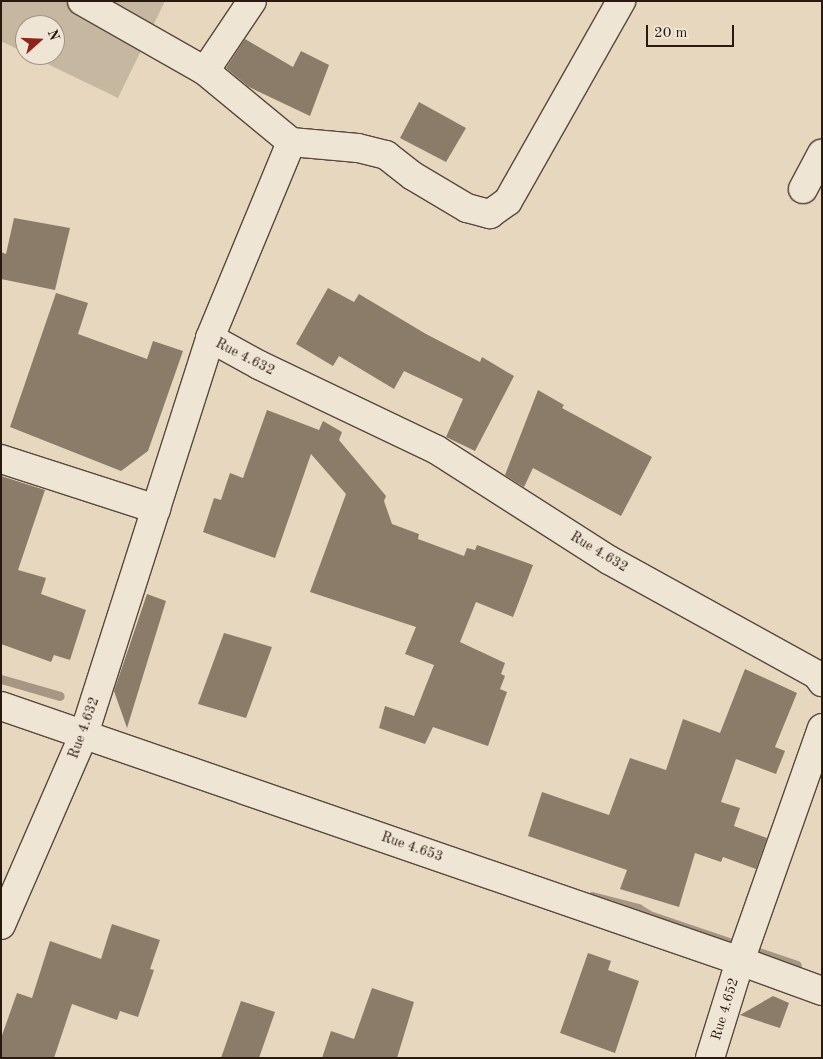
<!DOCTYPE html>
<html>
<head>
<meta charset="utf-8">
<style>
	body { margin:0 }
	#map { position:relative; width:823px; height:1059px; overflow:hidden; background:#e6d7be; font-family:"Old Standard TT",serif }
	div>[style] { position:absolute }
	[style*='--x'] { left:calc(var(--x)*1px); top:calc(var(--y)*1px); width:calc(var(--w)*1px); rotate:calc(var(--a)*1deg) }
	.green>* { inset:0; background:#c6b7a0 }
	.stream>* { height:9px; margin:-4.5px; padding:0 4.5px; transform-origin:4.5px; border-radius:4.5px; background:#a69683 }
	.building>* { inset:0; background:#8b7c6a }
	.roads { filter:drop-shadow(1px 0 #58483c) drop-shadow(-1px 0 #58483c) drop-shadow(0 1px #58483c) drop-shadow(0 -1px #58483c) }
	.minor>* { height:28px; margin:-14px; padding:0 14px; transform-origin:14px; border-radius:14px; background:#efe5d5 }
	span { translate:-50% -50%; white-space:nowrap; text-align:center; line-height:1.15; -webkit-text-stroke:5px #efe5d5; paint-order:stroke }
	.street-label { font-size:14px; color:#291910 }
	.frame { position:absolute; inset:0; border:2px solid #291910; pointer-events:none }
	.north { position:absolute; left:15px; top:15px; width:50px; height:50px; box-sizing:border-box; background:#efe5d5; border:1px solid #a09386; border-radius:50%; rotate:70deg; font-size:14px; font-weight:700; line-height:20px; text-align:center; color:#291910 }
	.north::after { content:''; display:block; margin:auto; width:18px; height:22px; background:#8f2418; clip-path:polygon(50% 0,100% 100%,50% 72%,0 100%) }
	.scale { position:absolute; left:646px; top:25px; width:88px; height:22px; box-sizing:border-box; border:2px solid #291910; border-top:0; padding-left:6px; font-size:15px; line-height:18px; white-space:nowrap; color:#291910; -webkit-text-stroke:4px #efe5d5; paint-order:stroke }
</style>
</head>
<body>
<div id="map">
	<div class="green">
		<i style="clip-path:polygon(1px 1px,165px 1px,118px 98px,29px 55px,55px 55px,55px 25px,25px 25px,25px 53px,1px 41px)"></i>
	</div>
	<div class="stream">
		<i style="--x:1;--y:679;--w:61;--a:16.1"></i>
		<i style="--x:592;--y:896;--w:48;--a:14.6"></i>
		<i style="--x:638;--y:908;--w:13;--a:32"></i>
		<i style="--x:649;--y:915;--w:156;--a:18.7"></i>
	</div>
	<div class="building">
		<i style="clip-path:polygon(245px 39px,293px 67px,301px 51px,329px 65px,310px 116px,249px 87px,226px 68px)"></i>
		<i style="clip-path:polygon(419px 102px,466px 128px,446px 162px,400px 138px)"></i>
		<i style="clip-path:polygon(14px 218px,70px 228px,55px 290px,1px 279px,1px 252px,6px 254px)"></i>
		<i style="clip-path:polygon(328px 288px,354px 302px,359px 294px,426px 334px,480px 362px,482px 357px,514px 376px,475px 451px,446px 437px,463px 399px,404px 371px,394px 389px,339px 356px,333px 366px,296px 344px)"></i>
		<i style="clip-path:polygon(56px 293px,88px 303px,78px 334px,147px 359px,153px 341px,183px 351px,148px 451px,121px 471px,10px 427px)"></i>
		<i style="clip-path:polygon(538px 390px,564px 405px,562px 408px,652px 457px,621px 516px,533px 468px,524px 487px,505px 475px)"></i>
		<i style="clip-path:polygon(267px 410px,319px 430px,323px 421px,342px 432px,339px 440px,386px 496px,384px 501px,392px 524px,419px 534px,418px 539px,464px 556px,467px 548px,475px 550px,477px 545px,533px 565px,513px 617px,476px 602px,460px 642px,505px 663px,501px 674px,505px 676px,500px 689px,507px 692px,488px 746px,433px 727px,425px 744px,379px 728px,385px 706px,414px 716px,434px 665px,405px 654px,416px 627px,310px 592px,346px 494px,311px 454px,275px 558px,203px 532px,214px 498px,221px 500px,230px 473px,243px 478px)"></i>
		<i style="clip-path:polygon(1px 476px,45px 490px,18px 570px,46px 578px,41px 594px,86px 610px,70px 660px,54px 655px,51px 662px,1px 644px)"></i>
		<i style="clip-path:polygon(147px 594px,166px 601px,127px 728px,114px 691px)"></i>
		<i style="clip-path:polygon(224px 633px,272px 647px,246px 718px,198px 704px)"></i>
		<i style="clip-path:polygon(745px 669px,797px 693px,775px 747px,785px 751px,776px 774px,736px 759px,721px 802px,740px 808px,734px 826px,767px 838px,756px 869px,723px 857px,721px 862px,695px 853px,679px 907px,620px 889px,627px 870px,528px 836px,542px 792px,609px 815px,630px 758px,666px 770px,683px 719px,720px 733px)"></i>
		<i style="clip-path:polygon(112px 924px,160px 940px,150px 969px,154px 970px,138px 1017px,120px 1011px,117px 1020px,72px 1004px,54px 1058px,1px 1058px,1px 1038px,17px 993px,32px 998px,50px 941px,101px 959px)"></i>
		<i style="clip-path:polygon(588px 953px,611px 961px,608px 970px,639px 981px,615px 1053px,560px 1033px)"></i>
		<i style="clip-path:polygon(372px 988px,414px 1002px,397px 1058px,322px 1058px,331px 1031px,354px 1039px)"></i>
		<i style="clip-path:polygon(773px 996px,789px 1003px,780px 1028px,740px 1015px)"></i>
		<i style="clip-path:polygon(241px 1001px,275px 1012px,259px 1058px,221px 1058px)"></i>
	</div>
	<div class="roads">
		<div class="minor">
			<i style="--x:82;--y:1;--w:142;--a:29.6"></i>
			<i style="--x:205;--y:71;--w:112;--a:39.5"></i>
			<i style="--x:205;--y:71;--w:84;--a:-56.1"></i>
			<i style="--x:803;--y:189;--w:40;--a:-62"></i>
			<i style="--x:210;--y:338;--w:212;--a:-67.5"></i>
			<i style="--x:291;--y:142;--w:67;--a:5.1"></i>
			<i style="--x:358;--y:148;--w:29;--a:14"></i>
			<i style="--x:386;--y:155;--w:34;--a:38"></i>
			<i style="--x:413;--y:176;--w:63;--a:30.7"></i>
			<i style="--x:467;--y:208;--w:24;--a:15"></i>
			<i style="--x:490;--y:214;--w:22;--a:-36"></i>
			<i style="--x:508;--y:201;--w:230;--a:-60.5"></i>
			<i style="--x:1;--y:459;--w:163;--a:17.9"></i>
			<i style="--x:1;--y:706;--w:782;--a:19.04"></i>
			<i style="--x:740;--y:961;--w:87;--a:20.1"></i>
			<i style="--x:1;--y:925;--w:208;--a:-66.5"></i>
			<i style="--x:84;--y:734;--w:416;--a:-72.3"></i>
			<i style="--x:210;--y:338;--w:56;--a:28.9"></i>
			<i style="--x:259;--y:365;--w:197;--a:25.5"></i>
			<i style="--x:437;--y:450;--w:204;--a:32.6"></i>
			<i style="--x:609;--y:560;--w:238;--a:28.9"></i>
			<i style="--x:817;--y:675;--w:9;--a:54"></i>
			<i style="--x:710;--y:1058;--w:102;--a:-72.8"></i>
			<i style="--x:740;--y:961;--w:247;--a:-70.6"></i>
		</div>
	</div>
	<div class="street-label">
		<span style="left:245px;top:357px;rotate:27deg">Rue 4.632</span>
		<span style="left:599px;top:552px;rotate:31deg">Rue 4.632</span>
		<span style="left:84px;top:728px;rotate:-70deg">Rue 4.632</span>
		<span style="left:412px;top:847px;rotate:19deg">Rue 4.653</span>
		<span style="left:725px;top:1009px;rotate:-73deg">Rue 4.652</span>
	</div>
	<div class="frame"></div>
	<div class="north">N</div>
	<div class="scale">20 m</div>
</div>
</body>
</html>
